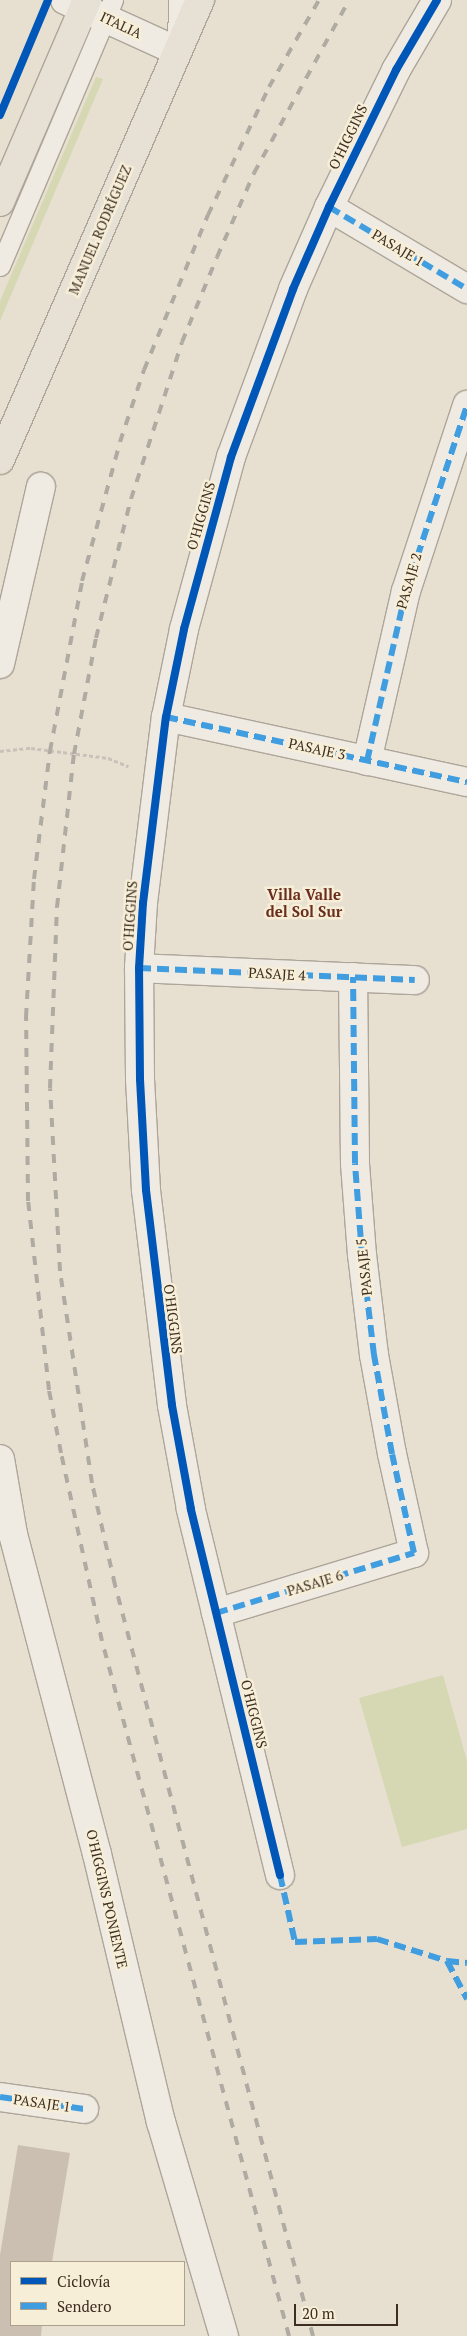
<!DOCTYPE html>
<html>
<head>
<meta charset="utf-8">
<style>
	body { margin:0 }
	#map { position:relative; width:467px; height:2336px; overflow:hidden; background:#e7e0d1; font-family:"PT Serif",serif }
	div>[style] { position:absolute }
	[style*='--x'] { left:calc(var(--x)*1px); top:calc(var(--y)*1px); width:calc(var(--w)*1px); rotate:calc(var(--a)*1deg) }
	.green>* { inset:0; background:#d6d7b3 }
	.building>* { inset:0; background:#cbbfb2 }
	.path>* { height:3px; margin-top:-1.5px; transform-origin:0; background:repeating-linear-gradient(90deg,#c8c2b9 0 4px,transparent 0 6.5px) }
	.roads { filter:drop-shadow(1px 0 #ada599) drop-shadow(-1px 0 #ada599) drop-shadow(0 1px #ada599) drop-shadow(0 -1px #ada599) }
	.service>* { height:19px; margin:-9.5px; padding:0 9.5px; transform-origin:9.5px; border-radius:9.5px; background:#efebe3 }
	.minor>* { height:28px; margin:-14px; padding:0 14px; transform-origin:14px; border-radius:14px; background:#efebe3 }
	.tertiary>* { height:28px; margin:-14px; padding:0 14px; transform-origin:14px; border-radius:14px; background:#efebe3 }
	.primary>* { height:28px; margin:-14px; padding:0 14px; transform-origin:14px; border-radius:14px; background:#e6e1d4 }
	.rail>* { height:4px; margin-top:-2px; transform-origin:0; background:repeating-linear-gradient(90deg,#afaaa2 0 9px,transparent 0 18px) }
	.quiet>* { height:6px; margin-top:-3px; transform-origin:0; background:repeating-linear-gradient(90deg,#3f9de0 0 12px,transparent 0 18px) }
	.cycleway>* { height:8px; margin:-4px; padding:0 4px; transform-origin:4px; border-radius:4px; background:#0057b8 }
	span { translate:-50% -50%; white-space:nowrap; text-align:center; line-height:1.15; -webkit-text-stroke:5px #f7eed8; paint-order:stroke }
	.street-label { font-size:14px; color:#3d2e20 }
	.neighbourhood-label { font-size:15px; color:#6b2e1e; font-weight:700 }
	.legend { position:absolute; left:10px; top:2261px; width:175px; height:65px; box-sizing:border-box; background:#f7eed8; border:1px solid #ada18e; margin:0; padding:6px 9px; list-style:none; font-size:15px; color:#3d2e20 }
	.legend li { display:flex; align-items:center; gap:10px; height:25px }
	.legend b { width:25px; border:1px solid #ada18e }
	.scale { position:absolute; left:294px; top:2304px; width:104px; height:22px; box-sizing:border-box; border:2px solid #3d2e20; border-top:0; padding-left:6px; font-size:15px; line-height:18px; white-space:nowrap; color:#3d2e20; -webkit-text-stroke:4px #f7eed8; paint-order:stroke }
</style>
</head>
<body>
<div id="map">
	<div class="green">
		<i style="clip-path:polygon(96px 77px,103px 79px,0 321px,0 301px)"></i>
		<i style="clip-path:polygon(443px 1675px,467px 1761px,467px 1829px,402px 1847px,359px 1698px)"></i>
	</div>
	<div class="building">
		<i style="clip-path:polygon(18px 2145px,70px 2153px,52px 2262px,11px 2262px,11px 2325px,42px 2325px,41px 2336px,0 2336px,0 2255px)"></i>
	</div>
	<div class="path">
		<i style="--x:0;--y:751;--w:31;--a:-6"></i>
		<i style="--x:31;--y:748;--w:78;--a:7.4"></i>
		<i style="--x:108;--y:758;--w:22;--a:22"></i>
	</div>
	<div class="roads">
		<div class="service">
			<i style="--x:177;--y:45;--w:45;--a:-88.7"></i>
			<i style="--x:0;--y:266;--w:289;--a:-67"></i>
		</div>
		<div class="minor">
			<i style="--x:329;--y:207;--w:161;--a:30.7"></i>
			<i style="--x:0;--y:664;--w:182;--a:-77"></i>
			<i style="--x:166;--y:717;--w:308;--a:12.2"></i>
			<i style="--x:367;--y:761;--w:174;--a:-77.1"></i>
			<i style="--x:406;--y:591;--w:196;--a:-71.8"></i>
			<i style="--x:139;--y:968;--w:276;--a:2.5"></i>
			<i style="--x:0;--y:1459;--w:76;--a:80.2"></i>
			<i style="--x:13;--y:1534;--w:331;--a:75.3"></i>
			<i style="--x:97;--y:1854;--w:276;--a:76.6"></i>
			<i style="--x:161;--y:2122;--w:223;--a:73.6"></i>
			<i style="--x:216;--y:1613;--w:207;--a:-16.9"></i>
			<i style="--x:414;--y:1553;--w:101;--a:-102.5"></i>
			<i style="--x:392;--y:1454;--w:101;--a:-100.3"></i>
			<i style="--x:374;--y:1355;--w:101;--a:-96.8"></i>
			<i style="--x:362;--y:1255;--w:92;--a:-94.4"></i>
			<i style="--x:355;--y:1163;--w:186;--a:-90.6"></i>
			<i style="--x:280;--y:1875;--w:377;--a:-103.7"></i>
			<i style="--x:191;--y:1509;--w:106;--a:-100.4"></i>
			<i style="--x:172;--y:1405;--w:217;--a:-96.9"></i>
			<i style="--x:146;--y:1190;--w:111;--a:-93.1"></i>
			<i style="--x:140;--y:1079;--w:111;--a:-90.5"></i>
			<i style="--x:139;--y:968;--w:65;--a:-86.5"></i>
			<i style="--x:143;--y:903;--w:187;--a:-83"></i>
			<i style="--x:166;--y:717;--w:90;--a:-78.4"></i>
			<i style="--x:184;--y:629;--w:178;--a:-74.7"></i>
			<i style="--x:231;--y:457;--w:179;--a:-69.7"></i>
			<i style="--x:293;--y:289;--w:90;--a:-66.3"></i>
			<i style="--x:329;--y:207;--w:153;--a:-63.9"></i>
			<i style="--x:396;--y:70;--w:81;--a:-59.6"></i>
			<i style="--x:0;--y:2097;--w:85;--a:8.1"></i>
		</div>
		<div class="tertiary">
			<i style="--x:65;--y:0;--w:123;--a:24.5"></i>
		</div>
		<div class="primary">
			<i style="--x:0;--y:202;--w:220;--a:-66.7"></i>
			<i style="--x:0;--y:460;--w:502;--a:-66.5"></i>
		</div>
	</div>
	<div class="rail">
		<i style="--x:289;--y:2336;--w:720;--a:-105.06"></i>
		<i style="--x:102;--y:1641;--w:192;--a:-102.3"></i>
		<i style="--x:61;--y:1453;--w:64;--a:-100.8"></i>
		<i style="--x:49;--y:1390;--w:190;--a:-96.3"></i>
		<i style="--x:28;--y:1201;--w:184;--a:-90.6"></i>
		<i style="--x:26;--y:1017;--w:138;--a:-86.7"></i>
		<i style="--x:34;--y:879;--w:129;--a:-82.9"></i>
		<i style="--x:50;--y:751;--w:173;--a:-79.3"></i>
		<i style="--x:82;--y:581;--w:144;--a:-74.7"></i>
		<i style="--x:120;--y:442;--w:76;--a:-71.6"></i>
		<i style="--x:144;--y:370;--w:168;--a:-67.6"></i>
		<i style="--x:208;--y:215;--w:142;--a:-64.5"></i>
		<i style="--x:269;--y:87;--w:100;--a:-60.1"></i>
		<i style="--x:313;--y:2336;--w:777;--a:-104.77"></i>
		<i style="--x:115;--y:1585;--w:105;--a:-102.7"></i>
		<i style="--x:92;--y:1483;--w:214;--a:-98.6"></i>
		<i style="--x:60;--y:1271;--w:183;--a:-93.1"></i>
		<i style="--x:50;--y:1088;--w:181;--a:-87.8"></i>
		<i style="--x:57;--y:907;--w:154;--a:-83.7"></i>
		<i style="--x:74;--y:754;--w:118;--a:-79.3"></i>
		<i style="--x:96;--y:638;--w:143;--a:-75.9"></i>
		<i style="--x:131;--y:499;--w:165;--a:-72"></i>
		<i style="--x:182;--y:342;--w:92;--a:-67.6"></i>
		<i style="--x:217;--y:257;--w:92;--a:-66.2"></i>
		<i style="--x:254;--y:173;--w:197;--a:-61.2"></i>
	</div>
	<div class="quiet">
		<i style="--x:329;--y:207;--w:161;--a:30.7"></i>
		<i style="--x:166;--y:717;--w:308;--a:12.2"></i>
		<i style="--x:367;--y:761;--w:174;--a:-77.1"></i>
		<i style="--x:406;--y:591;--w:196;--a:-71.8"></i>
		<i style="--x:139;--y:968;--w:276;--a:2.5"></i>
		<i style="--x:216;--y:1613;--w:207;--a:-16.9"></i>
		<i style="--x:414;--y:1553;--w:101;--a:-102.5"></i>
		<i style="--x:392;--y:1454;--w:101;--a:-100.3"></i>
		<i style="--x:374;--y:1355;--w:101;--a:-96.8"></i>
		<i style="--x:362;--y:1255;--w:92;--a:-94.4"></i>
		<i style="--x:355;--y:1163;--w:186;--a:-90.6"></i>
		<i style="--x:280;--y:1875;--w:69;--a:77.4"></i>
		<i style="--x:295;--y:1942;--w:82;--a:-2.1"></i>
		<i style="--x:377;--y:1939;--w:73;--a:17.4"></i>
		<i style="--x:447;--y:1961;--w:43;--a:62.2"></i>
		<i style="--x:447;--y:1961;--w:20;--a:6"></i>
		<i style="--x:0;--y:2097;--w:85;--a:8.1"></i>
	</div>
	<div class="cycleway">
		<i style="--x:0;--y:115;--w:125;--a:-67.3"></i>
		<i style="--x:280;--y:1875;--w:377;--a:-103.7"></i>
		<i style="--x:191;--y:1509;--w:106;--a:-100.4"></i>
		<i style="--x:172;--y:1405;--w:217;--a:-96.9"></i>
		<i style="--x:146;--y:1190;--w:111;--a:-93.1"></i>
		<i style="--x:140;--y:1079;--w:111;--a:-90.5"></i>
		<i style="--x:139;--y:968;--w:65;--a:-86.5"></i>
		<i style="--x:143;--y:903;--w:187;--a:-83"></i>
		<i style="--x:166;--y:717;--w:90;--a:-78.4"></i>
		<i style="--x:184;--y:629;--w:178;--a:-74.7"></i>
		<i style="--x:231;--y:457;--w:179;--a:-69.7"></i>
		<i style="--x:293;--y:289;--w:90;--a:-66.3"></i>
		<i style="--x:329;--y:207;--w:153;--a:-63.9"></i>
		<i style="--x:396;--y:70;--w:81;--a:-59.6"></i>
	</div>
	<div class="street-label">
		<span style="left:121px;top:25px;rotate:25deg">ITALIA</span>
		<span style="left:348px;top:137px;rotate:-64deg">O'HIGGINS</span>
		<span style="left:100px;top:230px;rotate:-67deg">MANUEL RODRÍGUEZ</span>
		<span style="left:398px;top:248px;rotate:31deg">PASAJE 1</span>
		<span style="left:201px;top:516px;rotate:-74deg">O'HIGGINS</span>
		<span style="left:409px;top:581px;rotate:-74deg">PASAJE 2</span>
		<span style="left:317px;top:749px;rotate:12deg">PASAJE 3</span>
		<span style="left:130px;top:916px;rotate:-86deg">O'HIGGINS</span>
		<span style="left:277px;top:974px;rotate:3deg">PASAJE 4</span>
		<span style="left:364px;top:1267px;rotate:-96deg">PASAJE 5</span>
		<span style="left:173px;top:1319px;rotate:83deg">O'HIGGINS</span>
		<span style="left:315px;top:1583px;rotate:-17deg">PASAJE 6</span>
		<span style="left:254px;top:1714px;rotate:76deg">O'HIGGINS</span>
		<span style="left:107px;top:1899px;rotate:77deg">O'HIGGINS PONIENTE</span>
		<span style="left:42px;top:2103px;rotate:8deg">PASAJE 1</span>
	</div>
	<div class="neighbourhood-label">
		<span style="left:304px;top:903px">Villa Valle<br>del Sol Sur</span>
	</div>
	<ul class="legend">
	<li><b style="height:6px;background:#0057b8"></b>Ciclovía</li>
	<li><b style="height:6px;background:#3f9de0"></b>Sendero</li>
	</ul>
	<div class="scale">20 m</div>
</div>
</body>
</html>
